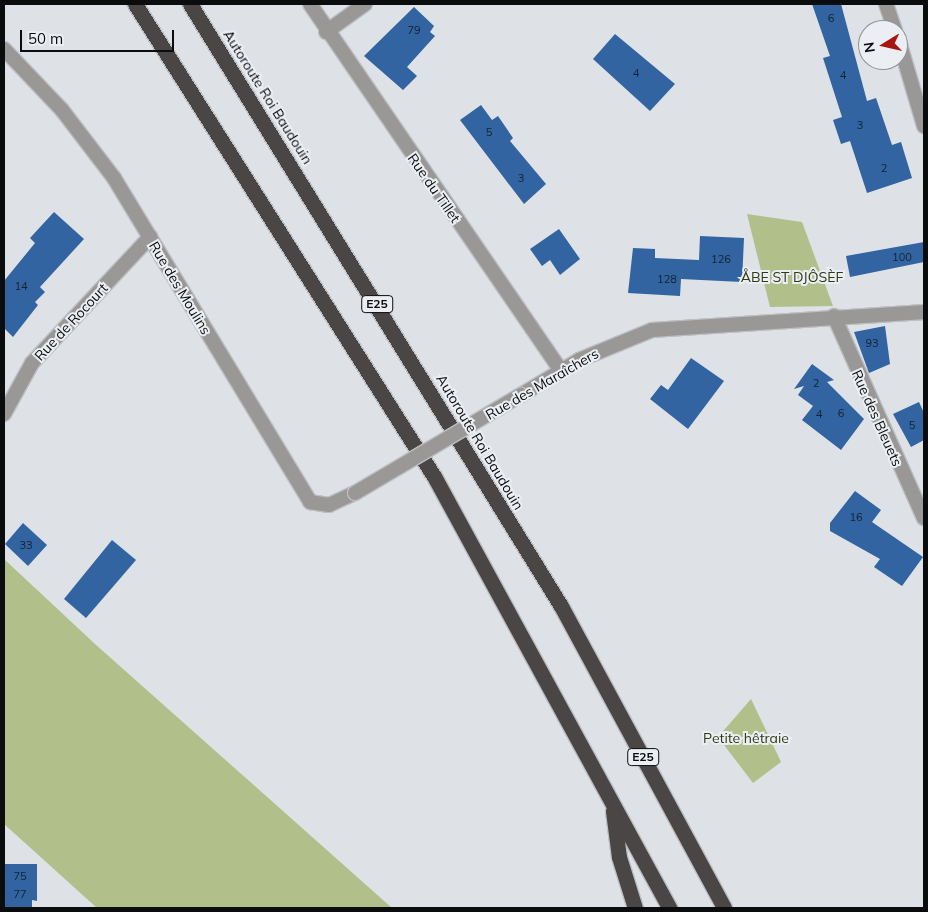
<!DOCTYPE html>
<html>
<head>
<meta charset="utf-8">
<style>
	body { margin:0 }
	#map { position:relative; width:928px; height:912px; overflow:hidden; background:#dee1e6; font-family:Mulish,sans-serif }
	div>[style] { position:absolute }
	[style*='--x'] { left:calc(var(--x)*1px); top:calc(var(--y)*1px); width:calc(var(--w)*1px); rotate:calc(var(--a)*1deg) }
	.green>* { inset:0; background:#b1bf8a }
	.building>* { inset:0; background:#3164a0 }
	.roads { filter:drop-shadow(1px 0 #bcbfc3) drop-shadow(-1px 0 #bcbfc3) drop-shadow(0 1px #bcbfc3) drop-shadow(0 -1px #bcbfc3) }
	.minor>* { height:14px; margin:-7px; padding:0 7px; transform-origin:7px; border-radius:7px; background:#9a9797 }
	.motorway>* { height:15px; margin:-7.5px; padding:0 7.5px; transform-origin:7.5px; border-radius:7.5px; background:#4b4646 }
	.bridges { filter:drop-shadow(1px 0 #bcbfc3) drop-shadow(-1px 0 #bcbfc3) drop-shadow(0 1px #bcbfc3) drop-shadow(0 -1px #bcbfc3) }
	.minor-bridge>* { height:14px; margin:-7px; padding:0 7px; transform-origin:7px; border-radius:7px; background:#9a9797 }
	span { translate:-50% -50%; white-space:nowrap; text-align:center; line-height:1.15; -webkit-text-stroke:4px #ebeff3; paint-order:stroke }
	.number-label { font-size:11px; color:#142232 }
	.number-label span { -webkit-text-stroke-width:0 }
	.shield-label span { padding:1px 4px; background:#ebeff3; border:1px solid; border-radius:4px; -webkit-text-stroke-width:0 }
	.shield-label { font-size:12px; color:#0b0c0d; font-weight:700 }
	.street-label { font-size:14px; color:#0b0c0d }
	.park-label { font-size:14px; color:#303814 }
	.frame { position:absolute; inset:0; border:5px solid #0b0c0d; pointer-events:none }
	.north { position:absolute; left:858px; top:20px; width:50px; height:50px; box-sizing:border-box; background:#ebeff3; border:1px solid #919497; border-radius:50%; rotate:261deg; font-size:14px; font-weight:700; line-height:20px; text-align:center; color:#0b0c0d }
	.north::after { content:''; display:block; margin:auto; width:18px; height:22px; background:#a81410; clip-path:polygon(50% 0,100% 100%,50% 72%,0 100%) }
	.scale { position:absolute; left:20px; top:30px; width:154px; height:22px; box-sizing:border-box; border:2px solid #0b0c0d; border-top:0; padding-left:6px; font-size:15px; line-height:18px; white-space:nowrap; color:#0b0c0d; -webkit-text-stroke:4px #ebeff3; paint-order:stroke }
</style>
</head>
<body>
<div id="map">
	<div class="green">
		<i style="clip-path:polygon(747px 214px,802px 222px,833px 306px,770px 307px)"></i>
		<i style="clip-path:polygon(4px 559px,95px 644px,392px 908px,97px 908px,4px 824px)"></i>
		<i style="clip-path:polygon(751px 699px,781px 762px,753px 783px,718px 737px)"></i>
	</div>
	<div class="building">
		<i style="clip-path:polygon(812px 4px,841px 4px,867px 101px,876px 98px,892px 145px,901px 142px,912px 178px,867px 193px,850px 141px,841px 144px,833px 120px,842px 117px,823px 58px,830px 56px)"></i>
		<i style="clip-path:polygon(414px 7px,434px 26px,430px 32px,435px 36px,407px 67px,417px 76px,403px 90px,364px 56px)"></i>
		<i style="clip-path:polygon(615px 34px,675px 84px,650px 111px,593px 59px)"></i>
		<i style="clip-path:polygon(481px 105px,492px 120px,498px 116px,513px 138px,510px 141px,546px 184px,524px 204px,460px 120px)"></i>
		<i style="clip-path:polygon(54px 212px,84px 239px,40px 287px,45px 292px,35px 302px,38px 305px,13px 337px,4px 328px,4px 281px,35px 243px,30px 238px)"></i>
		<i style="clip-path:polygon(559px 229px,580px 259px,560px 275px,550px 260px,542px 266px,530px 249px)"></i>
		<i style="clip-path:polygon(700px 236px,744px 238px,742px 282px,681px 279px,680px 296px,628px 293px,633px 248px,655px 249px,655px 258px,699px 260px)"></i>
		<i style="clip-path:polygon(924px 242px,924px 262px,850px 277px,846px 256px)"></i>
		<i style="clip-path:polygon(885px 326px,890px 364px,869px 373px,854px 332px)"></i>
		<i style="clip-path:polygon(691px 358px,724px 381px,688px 429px,650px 399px,661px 385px,668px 390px)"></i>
		<i style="clip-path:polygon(812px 364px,834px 380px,827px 382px,864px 419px,841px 450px,802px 420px,813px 406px,798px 395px,804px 386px,794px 389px)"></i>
		<i style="clip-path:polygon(919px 402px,924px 413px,924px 440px,911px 447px,893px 414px)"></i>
		<i style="clip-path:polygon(855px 491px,881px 510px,872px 522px,923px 557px,902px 586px,874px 567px,880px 559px,830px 531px,830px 523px)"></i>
		<i style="clip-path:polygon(23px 523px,47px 545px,28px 566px,5px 544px)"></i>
		<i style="clip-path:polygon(112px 540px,136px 560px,86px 618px,64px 599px)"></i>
		<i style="clip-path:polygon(4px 864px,37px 864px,37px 901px,32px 900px,32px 908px,4px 908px)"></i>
	</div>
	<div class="roads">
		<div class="minor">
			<i style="--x:310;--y:4;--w:445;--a:55.6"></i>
			<i style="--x:886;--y:4;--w:28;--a:71"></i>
			<i style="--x:326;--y:32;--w:48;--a:-35.7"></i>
			<i style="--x:898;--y:38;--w:92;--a:73.5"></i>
			<i style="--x:4;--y:49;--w:84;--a:46.4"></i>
			<i style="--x:62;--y:110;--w:86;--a:52.6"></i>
			<i style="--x:114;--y:178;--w:379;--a:58.8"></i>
			<i style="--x:310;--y:502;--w:19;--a:9"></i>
			<i style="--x:329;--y:505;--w:29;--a:-25"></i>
			<i style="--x:834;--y:316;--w:221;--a:66"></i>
			<i style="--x:521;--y:395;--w:68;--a:-31.1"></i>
			<i style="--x:579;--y:360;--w:79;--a:-22.3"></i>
			<i style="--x:652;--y:330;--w:273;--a:-3.8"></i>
			<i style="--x:4;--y:414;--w:58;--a:-61.2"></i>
			<i style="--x:32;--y:363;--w:173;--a:-46.9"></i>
		</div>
		<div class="motorway">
			<i style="--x:135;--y:4;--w:561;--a:57.67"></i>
			<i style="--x:435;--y:478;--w:490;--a:61.4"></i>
			<i style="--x:190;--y:4;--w:707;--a:58.36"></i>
			<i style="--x:561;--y:606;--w:343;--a:61.6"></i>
			<i style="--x:613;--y:811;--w:46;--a:82.6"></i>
			<i style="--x:619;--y:857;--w:53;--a:72.6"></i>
		</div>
	</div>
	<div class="bridges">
		<div class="minor-bridge">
			<i style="--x:355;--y:493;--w:193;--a:-30.6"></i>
		</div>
	</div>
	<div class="number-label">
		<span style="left:831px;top:18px">6</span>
		<span style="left:414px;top:30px">79</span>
		<span style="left:636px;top:73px">4</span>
		<span style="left:843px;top:75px">4</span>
		<span style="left:860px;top:125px">3</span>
		<span style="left:489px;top:132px">5</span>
		<span style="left:884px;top:168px">2</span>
		<span style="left:521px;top:178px">3</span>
		<span style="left:902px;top:257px">100</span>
		<span style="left:721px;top:259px">126</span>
		<span style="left:667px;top:279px">128</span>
		<span style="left:21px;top:286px">14</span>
		<span style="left:872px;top:343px">93</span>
		<span style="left:816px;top:383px">2</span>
		<span style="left:841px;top:413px">6</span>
		<span style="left:819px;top:414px">4</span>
		<span style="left:912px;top:425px">5</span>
		<span style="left:856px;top:517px">16</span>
		<span style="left:26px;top:545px">33</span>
		<span style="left:20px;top:876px">75</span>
		<span style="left:20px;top:894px">77</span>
	</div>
	<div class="shield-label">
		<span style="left:377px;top:304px">E25</span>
		<span style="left:643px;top:757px">E25</span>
	</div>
	<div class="street-label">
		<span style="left:268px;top:97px;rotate:58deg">Autoroute Roi Baudouin</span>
		<span style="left:434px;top:188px;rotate:55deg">Rue du Tillet</span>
		<span style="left:180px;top:288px;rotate:59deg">Rue des Moulins</span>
		<span style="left:71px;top:322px;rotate:-47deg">Rue de Rocourt</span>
		<span style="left:542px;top:384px;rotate:-30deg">Rue des Maraîchers</span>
		<span style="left:877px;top:418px;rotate:66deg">Rue des Bleuets</span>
		<span style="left:480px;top:442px;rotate:59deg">Autoroute Roi Baudouin</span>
	</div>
	<div class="park-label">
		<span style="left:792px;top:277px">ÅBE ST DJÔSÈF</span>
		<span style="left:746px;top:738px">Petite hêtraie</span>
	</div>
	<div class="frame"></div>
	<div class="north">N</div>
	<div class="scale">50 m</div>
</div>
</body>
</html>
